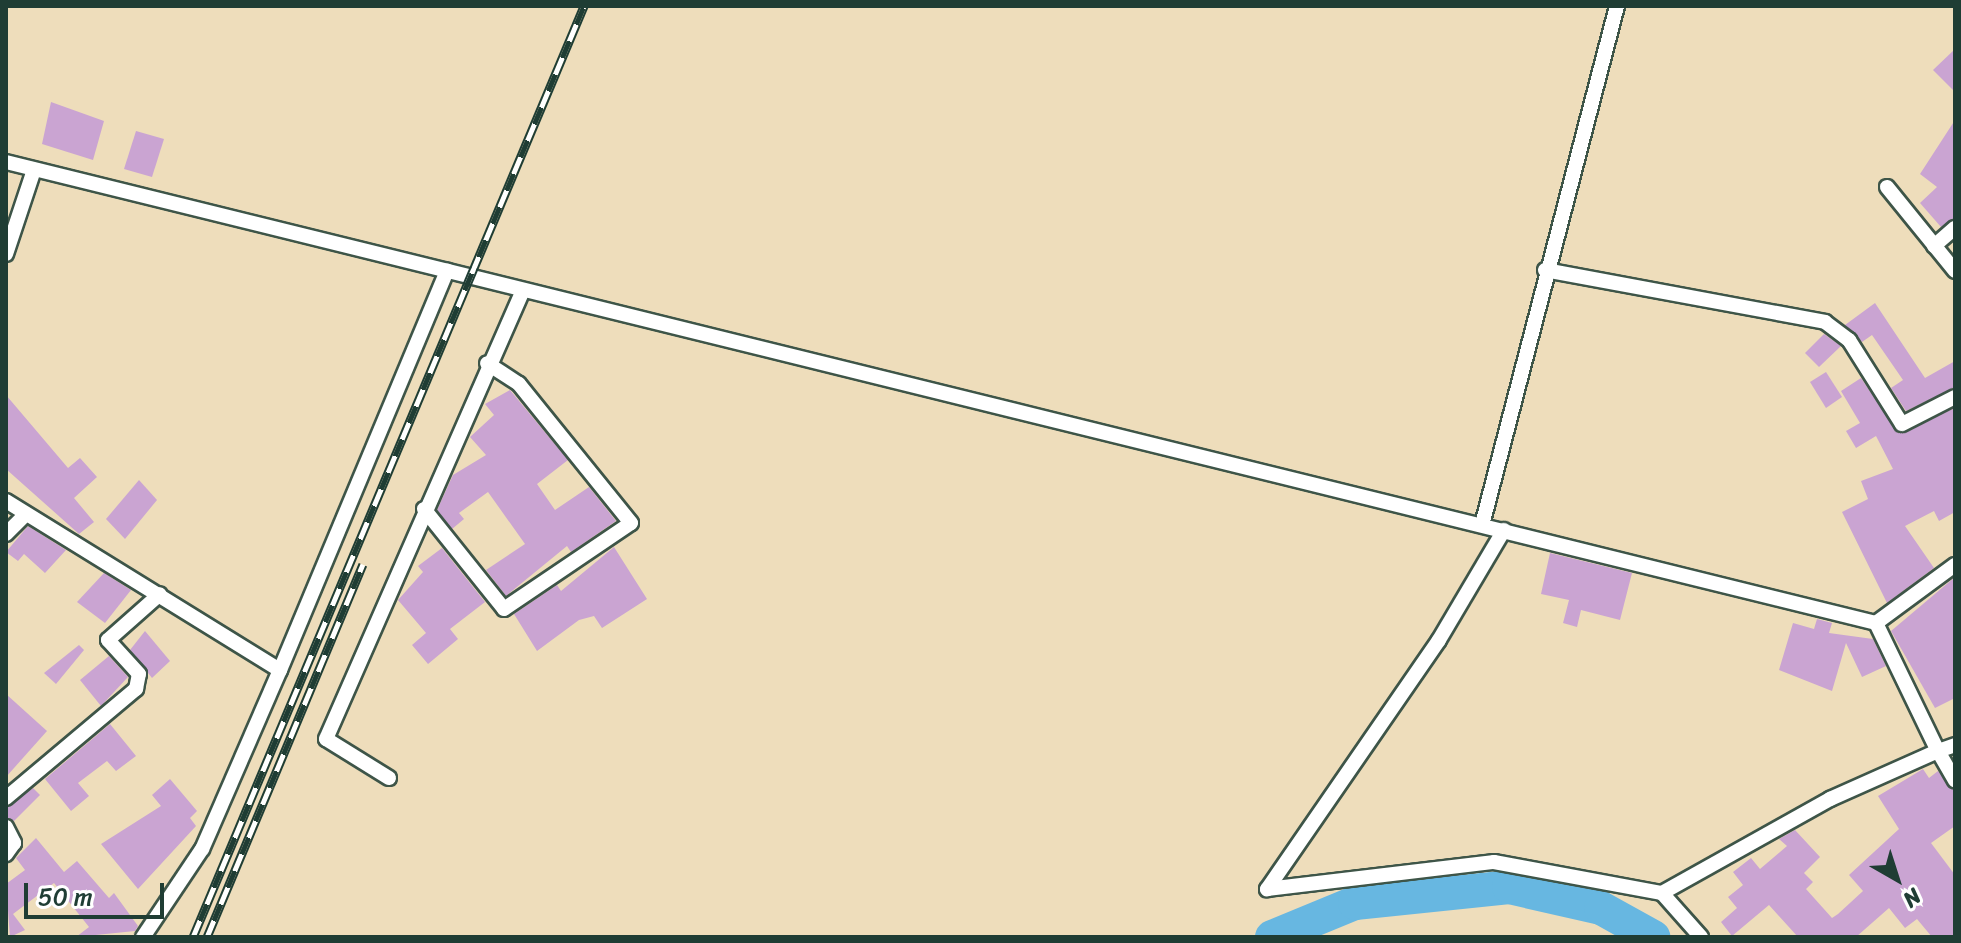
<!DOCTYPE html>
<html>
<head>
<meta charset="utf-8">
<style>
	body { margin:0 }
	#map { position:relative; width:1961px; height:943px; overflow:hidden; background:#edb; font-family:Sriracha,sans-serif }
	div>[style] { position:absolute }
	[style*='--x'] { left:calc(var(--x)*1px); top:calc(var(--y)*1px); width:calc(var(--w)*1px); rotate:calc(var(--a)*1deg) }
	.river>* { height:34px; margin:-17px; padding:0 17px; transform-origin:17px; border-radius:17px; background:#67b7e1 }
	.building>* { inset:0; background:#caa4d2 }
	.roads { filter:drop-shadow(2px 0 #3e5548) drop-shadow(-2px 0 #3e5548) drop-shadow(0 2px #3e5548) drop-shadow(0 -2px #3e5548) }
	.minor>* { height:14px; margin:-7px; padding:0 7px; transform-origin:7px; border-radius:7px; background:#fff }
	.rail>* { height:9px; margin-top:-4.5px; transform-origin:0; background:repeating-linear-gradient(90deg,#fff 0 18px,#1f3d34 0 36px); box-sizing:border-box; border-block:2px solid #1f3d34 }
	span { translate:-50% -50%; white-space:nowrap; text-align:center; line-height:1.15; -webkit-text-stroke:7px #fff; paint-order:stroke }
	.frame { position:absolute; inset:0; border:8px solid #1f3d34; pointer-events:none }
	.north { position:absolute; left:1857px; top:839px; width:80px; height:80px; -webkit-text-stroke:6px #fff; paint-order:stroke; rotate:141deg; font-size:22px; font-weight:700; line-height:32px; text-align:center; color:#1f3d34 }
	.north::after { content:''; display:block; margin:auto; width:28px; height:36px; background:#1f3d34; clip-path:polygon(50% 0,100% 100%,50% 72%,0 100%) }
	.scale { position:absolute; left:24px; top:883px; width:140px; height:36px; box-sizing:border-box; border:4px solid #1f3d34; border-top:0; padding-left:10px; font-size:24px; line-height:28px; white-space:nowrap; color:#1f3d34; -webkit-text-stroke:6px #fff; paint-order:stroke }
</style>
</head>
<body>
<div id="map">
	<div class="river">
		<i style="--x:1272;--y:937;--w:90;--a:-22.3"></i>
		<i style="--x:1355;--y:903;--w:155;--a:-5.9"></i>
		<i style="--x:1509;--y:887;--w:94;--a:12.9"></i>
		<i style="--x:1601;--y:908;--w:60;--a:29.1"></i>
	</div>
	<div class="building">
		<i style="clip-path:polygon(1955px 49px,1955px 92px,1933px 70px)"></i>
		<i style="clip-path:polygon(51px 102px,104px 121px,93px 160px,42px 144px)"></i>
		<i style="clip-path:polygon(1955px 120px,1955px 218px,1941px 227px,1920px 203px,1937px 187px,1920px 174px)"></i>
		<i style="clip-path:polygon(136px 131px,164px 139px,152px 177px,124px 169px)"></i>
		<i style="clip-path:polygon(1875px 303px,1925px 378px,1955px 361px,1955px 387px,1906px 411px,1891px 388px,1903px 380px,1872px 335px,1862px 342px,1845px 325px)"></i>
		<i style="clip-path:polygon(1824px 334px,1841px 346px,1819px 367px,1805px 353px)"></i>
		<i style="clip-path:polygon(1826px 372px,1842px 397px,1826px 408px,1810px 382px)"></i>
		<i style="clip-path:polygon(1861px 378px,1898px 433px,1955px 408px,1955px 512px,1939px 521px,1934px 511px,1905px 526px,1934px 568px,1887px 603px,1842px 512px,1868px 499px,1861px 481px,1893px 469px,1876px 436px,1856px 448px,1846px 431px,1860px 423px,1841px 391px)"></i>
		<i style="clip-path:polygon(510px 390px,568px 460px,537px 484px,555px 510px,589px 487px,616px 521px,571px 552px,567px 546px,506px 596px,486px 570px,525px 544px,488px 492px,459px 513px,464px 519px,452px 529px,437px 510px,453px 475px,486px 455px,470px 437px,494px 415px,485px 404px)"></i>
		<i style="clip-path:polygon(6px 395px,68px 468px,80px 458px,97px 477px,74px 498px,94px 522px,79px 534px,6px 469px)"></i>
		<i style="clip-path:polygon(139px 480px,157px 500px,125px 539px,106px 519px)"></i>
		<i style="clip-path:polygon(28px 526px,66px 550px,45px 573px,24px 554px,18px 561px,6px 552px)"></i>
		<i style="clip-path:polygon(614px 547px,647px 599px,602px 628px,594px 616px,579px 620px,537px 651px,514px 614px,557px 585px,561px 591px)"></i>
		<i style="clip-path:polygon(442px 548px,485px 602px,450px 629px,458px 639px,428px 664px,412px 645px,426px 633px,398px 600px,423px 572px,418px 566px)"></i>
		<i style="clip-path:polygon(1550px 553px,1632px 573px,1620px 620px,1581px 610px,1577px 627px,1563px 623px,1569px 600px,1541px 594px)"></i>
		<i style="clip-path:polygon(104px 573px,131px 590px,105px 623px,77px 602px)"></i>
		<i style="clip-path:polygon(1955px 577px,1955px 698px,1935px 708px,1891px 631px)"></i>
		<i style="clip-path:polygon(1817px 619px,1832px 623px,1829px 633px,1873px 639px,1886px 666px,1862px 677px,1846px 643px,1832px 691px,1779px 670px,1793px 623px,1814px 629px)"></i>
		<i style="clip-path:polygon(145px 631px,170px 661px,152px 678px,130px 650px)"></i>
		<i style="clip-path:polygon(79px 645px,84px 650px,56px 684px,44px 673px)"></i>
		<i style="clip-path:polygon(109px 656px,128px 677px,101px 706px,80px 680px)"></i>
		<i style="clip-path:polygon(6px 694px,47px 731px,6px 777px)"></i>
		<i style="clip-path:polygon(110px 724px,136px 756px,116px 771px,107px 761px,78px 783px,89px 796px,71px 811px,45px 779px)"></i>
		<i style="clip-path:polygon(1923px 769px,1929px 778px,1938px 771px,1955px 790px,1955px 826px,1931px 843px,1955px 875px,1955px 937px,1932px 937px,1917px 919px,1905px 928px,1889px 908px,1856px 937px,1798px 937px,1769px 905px,1732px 936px,1721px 922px,1737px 908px,1728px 897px,1743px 885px,1733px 872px,1751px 858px,1760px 869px,1787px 846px,1779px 839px,1795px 830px,1820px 857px,1804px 873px,1813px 882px,1806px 889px,1832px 918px,1838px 914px,1863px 891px,1849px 875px,1899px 829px,1878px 796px)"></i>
		<i style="clip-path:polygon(170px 779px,197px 811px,190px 818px,196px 826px,138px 889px,101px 844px,161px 806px,152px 795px)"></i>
		<i style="clip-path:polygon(33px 788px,40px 795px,14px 821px,6px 817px,6px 808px)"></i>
		<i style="clip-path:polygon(36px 838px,64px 872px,77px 861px,109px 898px,114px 893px,138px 926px,135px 931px,76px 937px,89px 927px,54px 883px,13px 914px,25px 930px,10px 937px,6px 884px,25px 870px,16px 858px)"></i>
	</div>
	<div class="roads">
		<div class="minor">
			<i style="--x:6;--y:162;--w:1926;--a:13.85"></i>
			<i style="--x:1887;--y:187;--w:108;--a:51"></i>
			<i style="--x:1934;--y:246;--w:28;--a:-41"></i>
			<i style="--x:6;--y:254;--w:89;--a:-71.6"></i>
			<i style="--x:1545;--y:270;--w:285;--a:10.5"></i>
			<i style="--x:1825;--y:322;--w:30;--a:37"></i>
			<i style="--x:1849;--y:340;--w:99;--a:57.8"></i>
			<i style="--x:1902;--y:424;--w:59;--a:-27"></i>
			<i style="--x:6;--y:501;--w:322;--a:31.7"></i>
			<i style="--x:280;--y:670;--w:195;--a:113.5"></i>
			<i style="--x:202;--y:849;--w:106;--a:123.8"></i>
			<i style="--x:424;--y:509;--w:128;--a:51.3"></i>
			<i style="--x:504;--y:609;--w:153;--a:-34.1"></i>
			<i style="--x:631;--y:523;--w:179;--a:-128.9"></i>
			<i style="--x:519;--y:384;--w:38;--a:-147"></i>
			<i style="--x:1482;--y:525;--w:536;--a:-75.42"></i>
			<i style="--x:1504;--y:530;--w:128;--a:120.6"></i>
			<i style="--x:1439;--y:640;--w:303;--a:124.6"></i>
			<i style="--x:1267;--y:889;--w:229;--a:-6.8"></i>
			<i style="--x:1494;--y:862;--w:171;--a:10.5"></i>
			<i style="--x:6;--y:534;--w:28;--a:-45"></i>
			<i style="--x:1876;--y:623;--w:142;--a:64.2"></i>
			<i style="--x:1938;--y:751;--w:18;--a:-19"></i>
			<i style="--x:1876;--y:623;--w:98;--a:-36.3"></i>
			<i style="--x:280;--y:670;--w:433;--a:-67.3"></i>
			<i style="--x:389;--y:778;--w:74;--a:-148.2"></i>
			<i style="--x:326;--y:739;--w:490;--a:-66.3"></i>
			<i style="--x:6;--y:798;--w:170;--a:-40"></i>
			<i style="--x:136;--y:689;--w:15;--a:-79"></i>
			<i style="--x:139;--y:674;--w:46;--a:-132.4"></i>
			<i style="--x:108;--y:640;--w:69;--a:-41.5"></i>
			<i style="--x:6;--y:827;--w:18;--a:63"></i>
			<i style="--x:14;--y:843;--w:14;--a:126"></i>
			<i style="--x:1701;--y:937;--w:59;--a:-131.6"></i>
			<i style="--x:1662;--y:893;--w:193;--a:-29.2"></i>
			<i style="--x:1830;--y:799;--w:118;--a:-24"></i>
			<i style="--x:1938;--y:751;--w:34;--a:60"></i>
		</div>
	</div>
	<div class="rail">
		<i style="--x:193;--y:937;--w:1010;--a:-67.22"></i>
		<i style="--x:207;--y:937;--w:404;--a:-67.3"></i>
	</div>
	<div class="frame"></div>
	<div class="north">N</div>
	<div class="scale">50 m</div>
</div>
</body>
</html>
